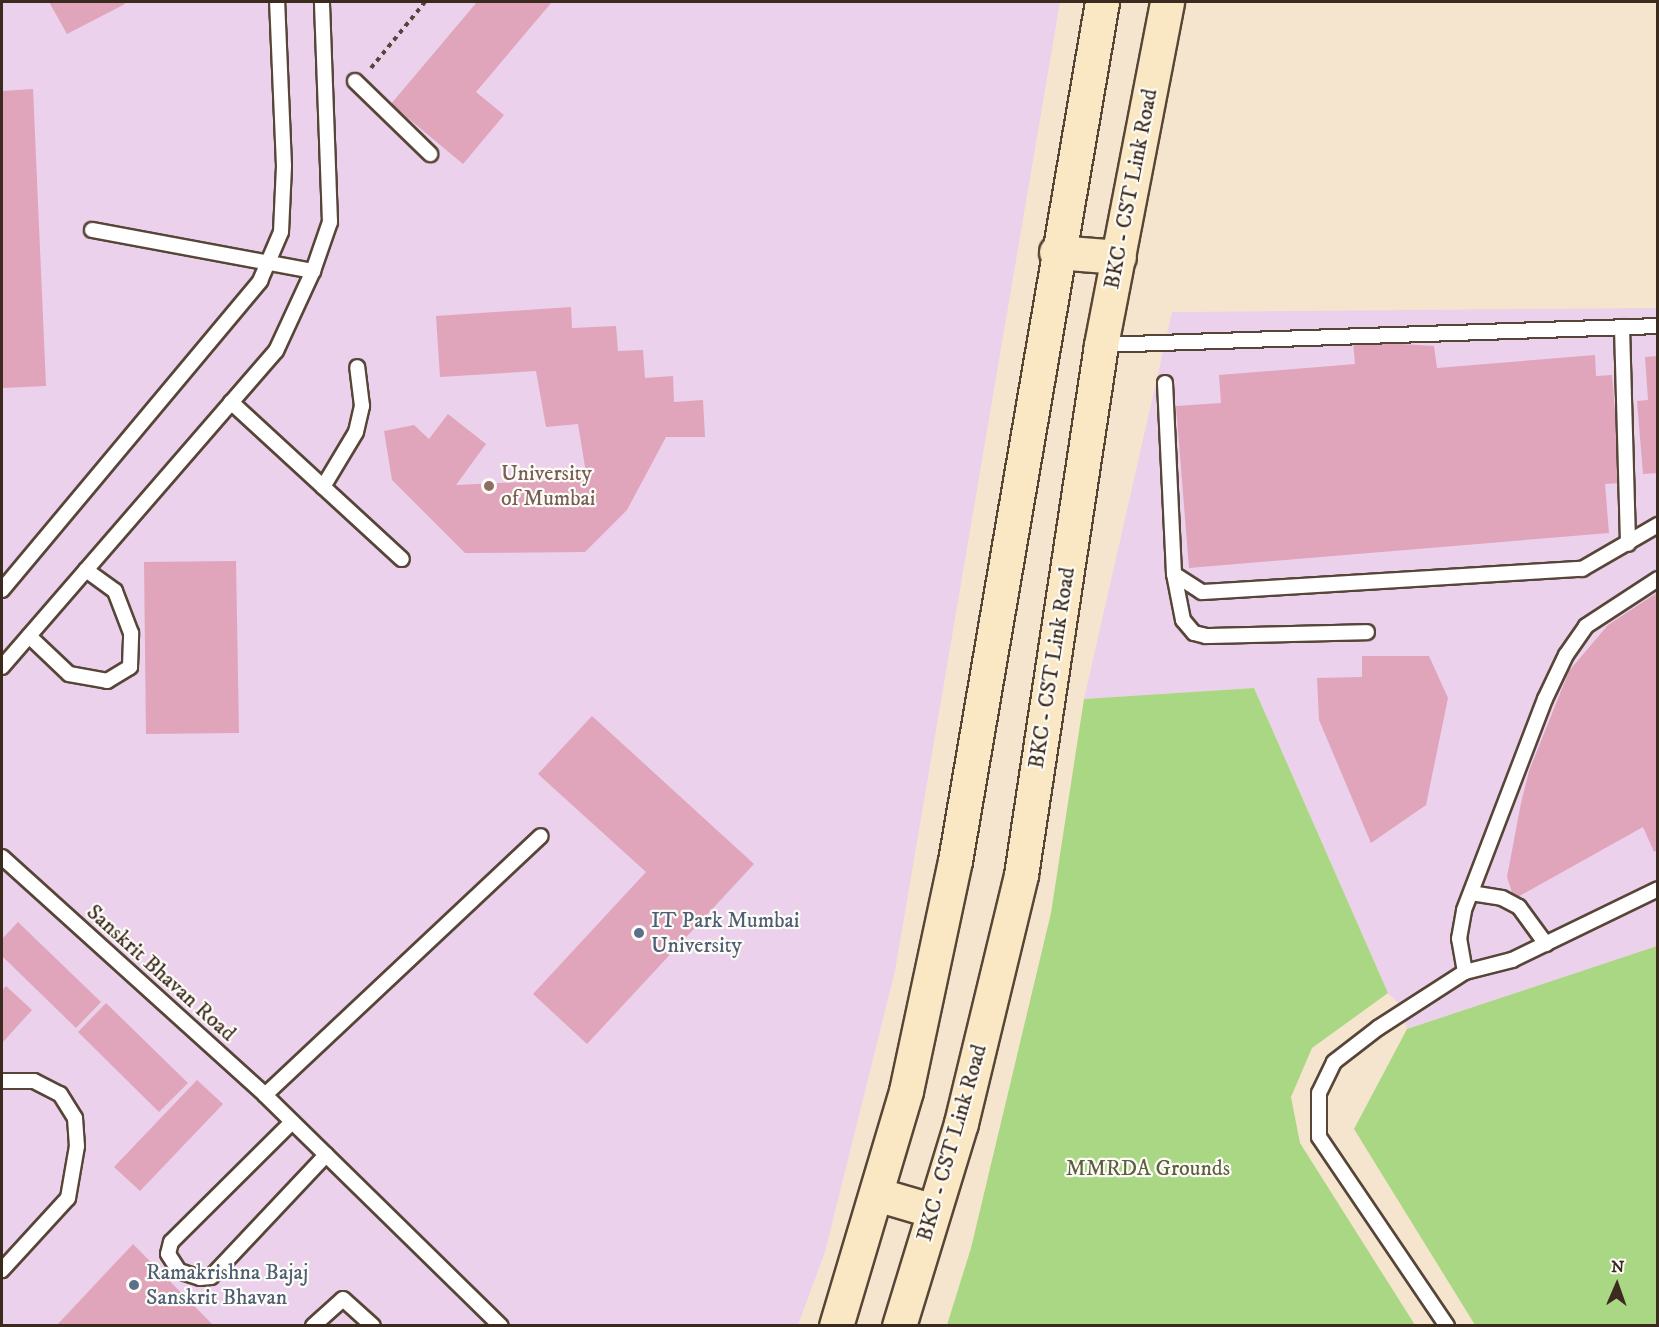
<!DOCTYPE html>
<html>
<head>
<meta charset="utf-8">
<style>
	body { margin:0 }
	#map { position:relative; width:1659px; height:1327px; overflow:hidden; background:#f6e5ce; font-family:"IM FELL DW Pica",serif }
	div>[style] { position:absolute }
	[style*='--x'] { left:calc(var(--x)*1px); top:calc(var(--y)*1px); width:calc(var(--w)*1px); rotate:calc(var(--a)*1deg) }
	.built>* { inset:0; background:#ebd1eb }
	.green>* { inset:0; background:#a9d784 }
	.building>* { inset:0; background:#e0a5ba }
	.path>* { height:4px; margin-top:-2px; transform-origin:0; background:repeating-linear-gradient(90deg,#574638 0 4.5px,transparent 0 9px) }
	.roads { filter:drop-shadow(2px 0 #574638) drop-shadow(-2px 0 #574638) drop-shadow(0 2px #574638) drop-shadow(0 -2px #574638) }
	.lane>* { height:14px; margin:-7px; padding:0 7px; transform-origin:7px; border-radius:7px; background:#fff }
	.secondary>* { height:33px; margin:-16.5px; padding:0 16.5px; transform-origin:16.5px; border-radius:16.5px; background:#fae7c3 }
	.dots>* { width:16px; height:16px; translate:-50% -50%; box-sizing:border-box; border:3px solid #fdfcf7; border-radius:50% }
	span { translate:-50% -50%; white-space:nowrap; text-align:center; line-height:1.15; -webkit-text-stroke:4.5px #fdfcf7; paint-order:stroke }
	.street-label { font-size:22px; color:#3b2a1e }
	.education-label { font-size:22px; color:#785e54 }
	.left { translate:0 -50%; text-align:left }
	.service-label { font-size:22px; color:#4e5e75 }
	.park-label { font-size:22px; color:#5c5e3d }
	.frame { position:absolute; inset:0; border:3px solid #3b2a1e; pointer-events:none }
	.north { position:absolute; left:1587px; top:1255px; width:60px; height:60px; -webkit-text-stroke:4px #fdfcf7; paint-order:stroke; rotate:2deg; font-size:16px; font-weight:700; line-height:24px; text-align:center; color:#3b2a1e }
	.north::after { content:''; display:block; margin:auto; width:21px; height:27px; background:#3b2a1e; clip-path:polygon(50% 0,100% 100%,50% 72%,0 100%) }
</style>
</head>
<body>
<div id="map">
	<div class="built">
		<i style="clip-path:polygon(2px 2px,1060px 2px,895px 971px,825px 1252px,798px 1325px,2px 1326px)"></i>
		<i style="clip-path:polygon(1657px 308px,1657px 946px,1407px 1029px,1400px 1005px,1388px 993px,1254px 688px,1084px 699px,1172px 312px)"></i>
	</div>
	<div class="green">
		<i style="clip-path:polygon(1254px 688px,1388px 993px,1312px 1048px,1291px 1097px,1300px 1143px,1415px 1325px,947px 1325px,971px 1248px,1051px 913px,1084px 699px)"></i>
		<i style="clip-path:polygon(1657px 946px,1657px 1325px,1475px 1325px,1354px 1129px,1407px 1029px)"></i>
	</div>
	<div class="building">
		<i style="clip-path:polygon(49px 2px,124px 2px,125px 4px,67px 34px)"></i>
		<i style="clip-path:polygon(477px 2px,552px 2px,476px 92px,504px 115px,463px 164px,391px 104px)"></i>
		<i style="clip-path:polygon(33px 89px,46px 386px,2px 388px,2px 91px)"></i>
		<i style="clip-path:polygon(571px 307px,572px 328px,616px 326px,618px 351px,643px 350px,645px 378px,673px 376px,674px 402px,703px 400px,705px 437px,666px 437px,627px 510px,585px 552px,465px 553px,392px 480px,384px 431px,414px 425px,429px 439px,448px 414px,486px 444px,456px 485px,587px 479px,578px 424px,546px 427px,536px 371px,440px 377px,436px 316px)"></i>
		<i style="clip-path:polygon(1353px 341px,1434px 346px,1437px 368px,1595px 355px,1596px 376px,1612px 375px,1621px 483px,1605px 484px,1609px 533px,1189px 568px,1176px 406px,1221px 403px,1219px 375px,1355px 364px)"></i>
		<i style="clip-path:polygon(1658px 356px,1658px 473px,1643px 474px,1637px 401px,1648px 400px,1645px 357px)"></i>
		<i style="clip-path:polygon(236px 561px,239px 733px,146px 734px,144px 562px)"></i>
		<i style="clip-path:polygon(1658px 592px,1658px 849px,1654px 852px,1643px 827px,1514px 899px,1507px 877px,1521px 803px,1529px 771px,1569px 671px,1608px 625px)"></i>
		<i style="clip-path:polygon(1362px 656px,1429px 656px,1448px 698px,1426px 805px,1371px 843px,1319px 720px,1317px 678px,1362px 677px)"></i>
		<i style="clip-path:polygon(592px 716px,754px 864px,587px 1044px,533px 994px,646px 872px,538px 774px)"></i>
		<i style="clip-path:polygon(18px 922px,101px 1002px,76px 1028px,2px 956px,2px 939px)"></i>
		<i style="clip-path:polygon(6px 986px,32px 1010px,2px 1043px,2px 991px)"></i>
		<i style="clip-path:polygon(106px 1003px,188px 1083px,159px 1112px,78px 1032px)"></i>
		<i style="clip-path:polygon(197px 1080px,223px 1104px,140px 1191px,114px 1167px)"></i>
		<i style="clip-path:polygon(133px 1244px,214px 1326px,56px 1326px)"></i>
	</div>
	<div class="path">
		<i style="--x:371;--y:68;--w:85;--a:-50.7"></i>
	</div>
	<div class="roads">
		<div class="lane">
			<i style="--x:355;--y:81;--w:105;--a:44.2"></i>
			<i style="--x:92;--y:230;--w:225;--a:10.5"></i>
			<i style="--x:1622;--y:327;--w:217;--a:88.4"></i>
			<i style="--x:1101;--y:345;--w:557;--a:-1.95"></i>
			<i style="--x:1165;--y:383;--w:191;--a:87.3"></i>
			<i style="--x:1174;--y:574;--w:33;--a:33"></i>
			<i style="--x:1202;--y:592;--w:381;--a:-3.5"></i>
			<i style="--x:1582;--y:569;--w:88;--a:-30.1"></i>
			<i style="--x:231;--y:402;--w:232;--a:42.6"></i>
			<i style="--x:323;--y:487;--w:64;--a:-59"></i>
			<i style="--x:356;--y:432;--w:27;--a:-77"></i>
			<i style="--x:362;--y:406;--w:39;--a:-97"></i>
			<i style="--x:1174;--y:574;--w:47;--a:78.9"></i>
			<i style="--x:1183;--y:620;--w:17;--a:50"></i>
			<i style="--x:1194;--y:633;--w:12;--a:14"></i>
			<i style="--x:1206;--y:636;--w:161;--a:-1.4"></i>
			<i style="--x:2;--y:590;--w:403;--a:-50.1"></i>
			<i style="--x:260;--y:281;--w:53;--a:-66.8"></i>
			<i style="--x:281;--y:232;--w:66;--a:-87.4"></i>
			<i style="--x:284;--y:166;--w:164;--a:-92.4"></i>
			<i style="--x:29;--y:636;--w:55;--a:43.5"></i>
			<i style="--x:69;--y:674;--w:39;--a:10"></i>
			<i style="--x:107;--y:681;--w:27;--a:-31"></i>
			<i style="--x:130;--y:667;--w:34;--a:-88"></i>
			<i style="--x:131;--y:633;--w:45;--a:-110.9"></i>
			<i style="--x:115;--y:591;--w:36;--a:-144"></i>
			<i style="--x:2;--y:667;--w:418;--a:-49.1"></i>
			<i style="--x:276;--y:351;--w:88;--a:-65.2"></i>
			<i style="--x:313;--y:271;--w:52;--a:-70.9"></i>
			<i style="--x:330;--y:222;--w:220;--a:-92.1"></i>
			<i style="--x:2;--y:857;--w:355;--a:42.1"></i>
			<i style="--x:265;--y:1095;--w:330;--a:44.4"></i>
			<i style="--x:1471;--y:893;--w:31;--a:9"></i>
			<i style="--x:1502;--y:898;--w:19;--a:28"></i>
			<i style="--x:1519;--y:907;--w:46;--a:53.9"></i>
			<i style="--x:1465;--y:972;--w:34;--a:-100"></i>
			<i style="--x:1459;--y:939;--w:29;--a:-80"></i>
			<i style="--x:1464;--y:910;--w:226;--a:-69"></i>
			<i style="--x:1545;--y:699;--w:49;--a:-64.5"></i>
			<i style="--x:1566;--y:655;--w:35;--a:-55"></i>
			<i style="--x:1586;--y:626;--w:86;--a:-33.1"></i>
			<i style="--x:2;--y:1081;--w:32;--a:0"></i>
			<i style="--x:34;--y:1081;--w:29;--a:27"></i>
			<i style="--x:60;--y:1094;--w:28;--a:58"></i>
			<i style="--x:75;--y:1118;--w:28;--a:86"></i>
			<i style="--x:77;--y:1146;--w:53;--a:99.8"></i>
			<i style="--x:68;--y:1198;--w:98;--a:132.5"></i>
			<i style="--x:265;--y:1095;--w:378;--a:-43.2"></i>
			<i style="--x:292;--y:1122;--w:170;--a:135.2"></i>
			<i style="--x:171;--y:1242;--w:12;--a:104"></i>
			<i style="--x:168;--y:1254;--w:20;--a:57"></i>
			<i style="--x:179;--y:1271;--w:22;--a:18"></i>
			<i style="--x:200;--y:1278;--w:11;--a:-5"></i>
			<i style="--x:211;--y:1277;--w:168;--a:-46.7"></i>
			<i style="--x:313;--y:1326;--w:40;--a:-42"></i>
			<i style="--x:343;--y:1299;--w:40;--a:42"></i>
			<i style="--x:1447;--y:1326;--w:228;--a:-124.1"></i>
			<i style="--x:1319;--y:1137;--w:44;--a:-90"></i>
			<i style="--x:1319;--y:1093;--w:34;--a:-64"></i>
			<i style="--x:1334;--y:1062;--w:56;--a:-37.7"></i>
			<i style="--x:1378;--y:1028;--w:103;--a:-32.8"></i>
			<i style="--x:1465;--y:972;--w:49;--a:-14.3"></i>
			<i style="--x:1512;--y:960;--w:162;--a:-25.9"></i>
		</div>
		<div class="secondary">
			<i style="--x:1056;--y:252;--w:63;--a:4.5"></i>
			<i style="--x:876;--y:1194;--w:60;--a:16.3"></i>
			<i style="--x:836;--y:1326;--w:245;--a:-73.4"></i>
			<i style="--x:906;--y:1091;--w:235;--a:-78"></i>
			<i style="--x:955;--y:861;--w:871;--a:-80.29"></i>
			<i style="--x:899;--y:1326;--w:212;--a:-73"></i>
			<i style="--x:961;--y:1123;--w:255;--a:-76.4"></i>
			<i style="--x:1021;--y:875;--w:536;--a:-81.42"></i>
			<i style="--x:1101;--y:345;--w:349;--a:-79.1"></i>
		</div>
	</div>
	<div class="dots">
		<i style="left:489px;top:486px;background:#8d6e63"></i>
		<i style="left:639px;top:933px;background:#5c6f8a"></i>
		<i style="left:134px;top:1285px;background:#5c6f8a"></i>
	</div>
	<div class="street-label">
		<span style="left:1131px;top:189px;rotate:-79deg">BKC - CST Link Road</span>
		<span style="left:1052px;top:668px;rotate:-81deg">BKC - CST Link Road</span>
		<span style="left:161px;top:973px;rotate:42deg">Sanskrit Bhavan Road</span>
		<span style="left:952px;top:1143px;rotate:-74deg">BKC - CST Link Road</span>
	</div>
	<div class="education-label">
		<span class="left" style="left:501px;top:486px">University<br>of Mumbai</span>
	</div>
	<div class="service-label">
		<span class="left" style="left:651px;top:933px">IT Park Mumbai<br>University</span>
		<span class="left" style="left:146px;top:1285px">Ramakrishna Bajaj<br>Sanskrit Bhavan</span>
	</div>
	<div class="park-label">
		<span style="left:1148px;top:1169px">MMRDA Grounds</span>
	</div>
	<div class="frame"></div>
	<div class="north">N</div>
</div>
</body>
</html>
